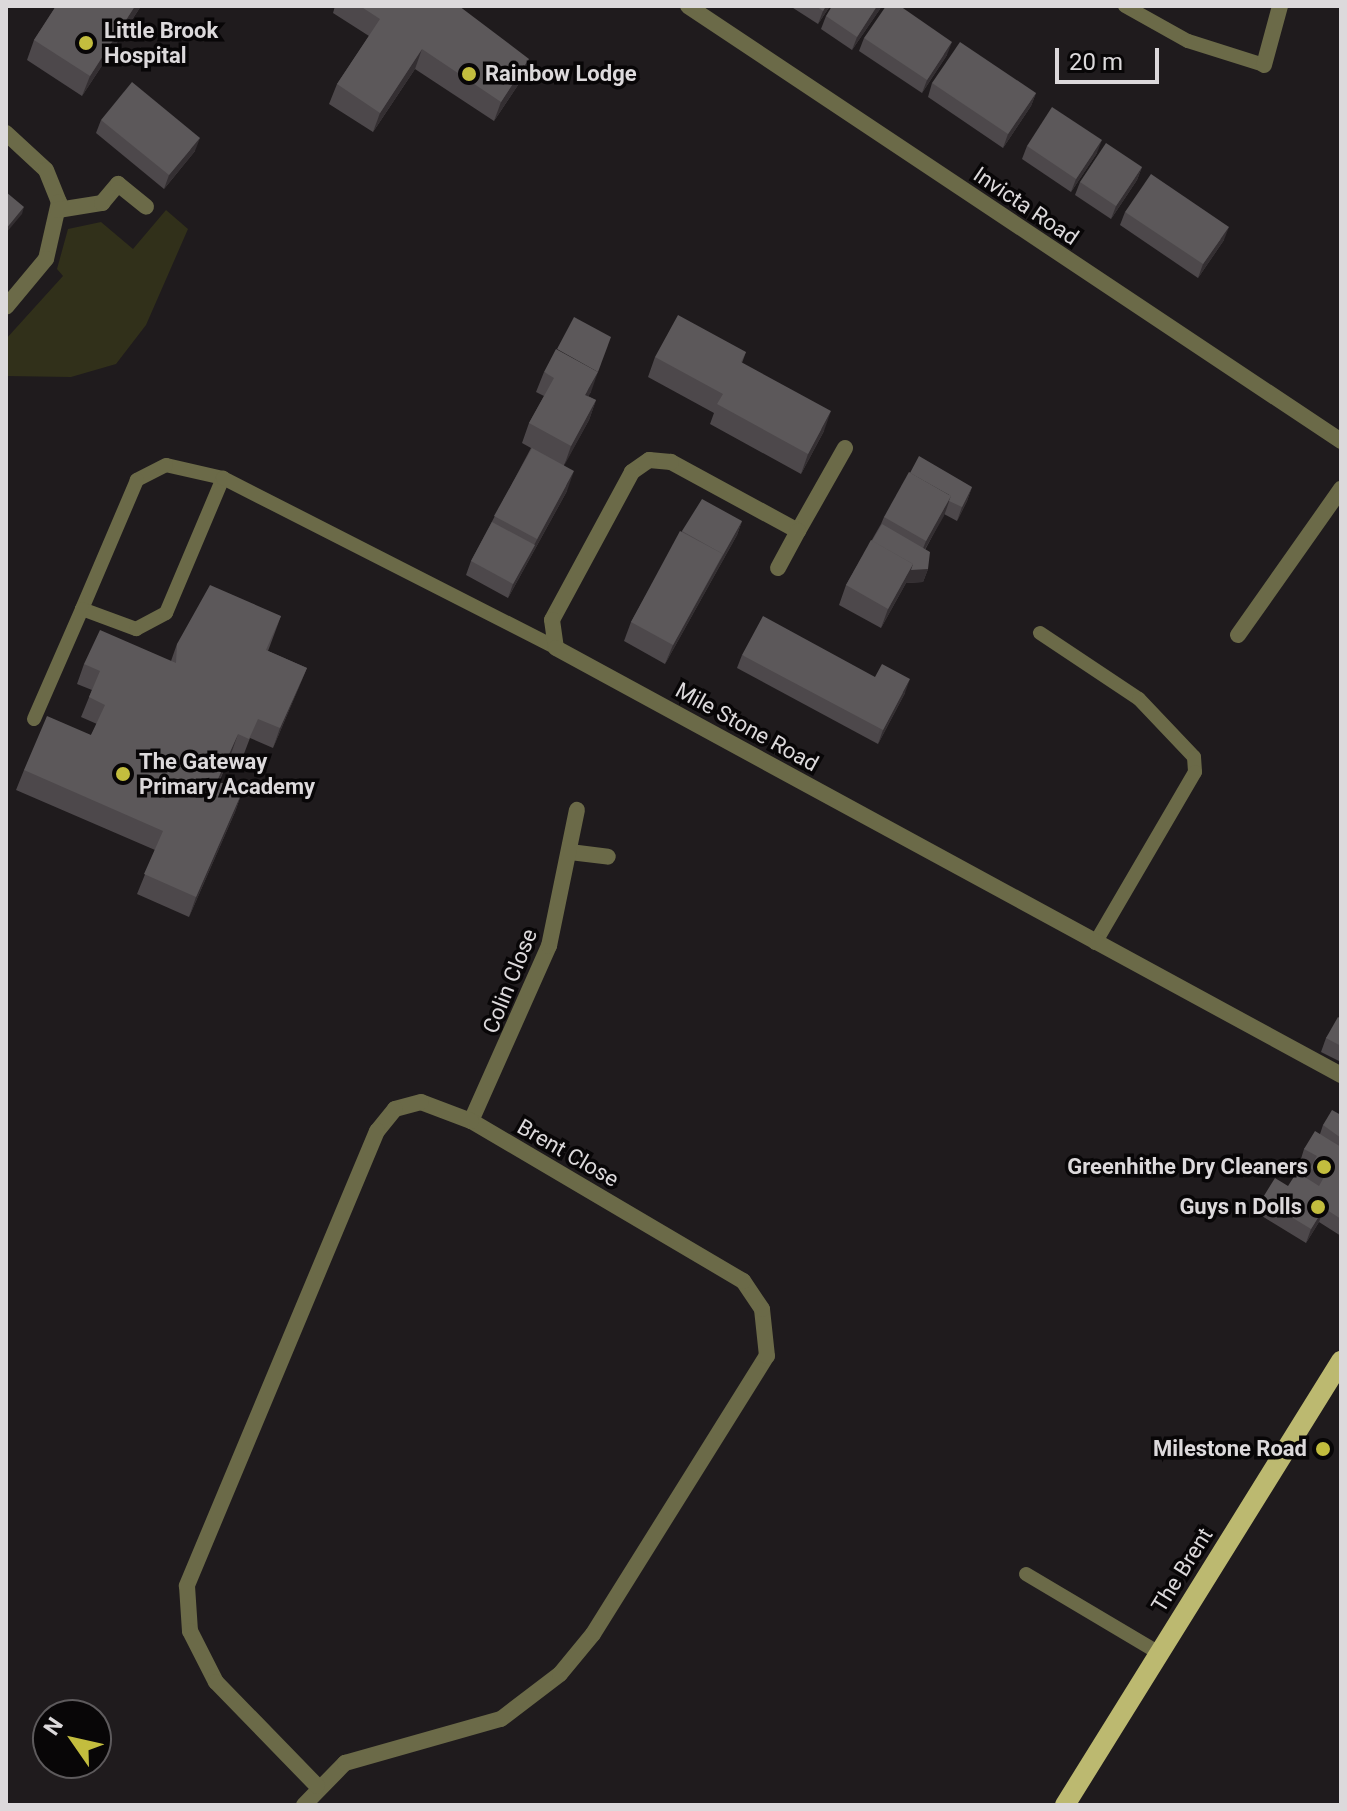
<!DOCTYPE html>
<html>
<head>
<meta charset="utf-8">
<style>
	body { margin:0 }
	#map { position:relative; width:1347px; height:1811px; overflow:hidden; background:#1f1b1d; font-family:Roboto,sans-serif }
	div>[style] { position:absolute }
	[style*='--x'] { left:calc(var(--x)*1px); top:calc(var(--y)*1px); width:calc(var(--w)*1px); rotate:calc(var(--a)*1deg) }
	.green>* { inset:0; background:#31301a }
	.service>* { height:14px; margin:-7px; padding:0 7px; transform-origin:7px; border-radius:7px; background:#6b6a48 }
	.minor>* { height:16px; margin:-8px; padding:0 8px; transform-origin:8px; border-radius:8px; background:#6b6a48 }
	.primary>* { height:20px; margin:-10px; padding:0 10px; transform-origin:10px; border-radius:10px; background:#bcb970 }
	.wall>* { inset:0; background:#4d484b }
	.shaded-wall>* { inset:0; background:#342f32 }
	.building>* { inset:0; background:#5c585a }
	.dots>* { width:22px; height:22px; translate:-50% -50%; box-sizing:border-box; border:4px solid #080607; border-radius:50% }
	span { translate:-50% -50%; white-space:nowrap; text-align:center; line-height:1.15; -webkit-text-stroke:7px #080607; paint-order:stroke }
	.poi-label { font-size:22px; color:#dcd9db; font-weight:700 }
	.left { translate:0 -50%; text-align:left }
	.right { translate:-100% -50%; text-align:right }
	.street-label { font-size:22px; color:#dcd9db }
	.frame { position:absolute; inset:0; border:8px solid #dcd9db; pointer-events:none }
	.north { position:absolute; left:32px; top:1699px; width:80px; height:80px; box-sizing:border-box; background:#080607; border:2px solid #5d5a5c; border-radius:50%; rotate:304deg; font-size:22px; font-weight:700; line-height:32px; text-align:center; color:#dcd9db }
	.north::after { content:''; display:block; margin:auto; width:28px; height:36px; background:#c3bd3e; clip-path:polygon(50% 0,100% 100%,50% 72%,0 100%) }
	.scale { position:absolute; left:1055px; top:48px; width:104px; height:36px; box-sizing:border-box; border:4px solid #dcd9db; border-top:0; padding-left:10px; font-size:24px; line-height:28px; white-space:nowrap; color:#dcd9db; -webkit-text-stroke:6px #080607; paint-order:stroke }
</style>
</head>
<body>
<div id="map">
	<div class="green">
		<i style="clip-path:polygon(166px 210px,188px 229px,146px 325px,116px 364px,71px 377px,6px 376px,6px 339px,63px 276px,57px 269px,68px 229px,101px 222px,133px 249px)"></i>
	</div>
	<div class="service">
		<i style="--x:1125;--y:6;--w:72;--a:29.1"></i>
		<i style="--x:1188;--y:41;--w:80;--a:17.5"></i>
		<i style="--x:223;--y:478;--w:58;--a:-167.2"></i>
		<i style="--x:166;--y:465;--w:33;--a:153"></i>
		<i style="--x:137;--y:480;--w:140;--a:113.1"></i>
		<i style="--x:82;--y:609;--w:58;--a:20.3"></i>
		<i style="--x:136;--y:629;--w:34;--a:-28"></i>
		<i style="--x:166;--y:613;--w:147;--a:-67.1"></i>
		<i style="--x:223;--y:478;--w:374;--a:27"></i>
		<i style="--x:1040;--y:633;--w:119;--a:33.7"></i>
		<i style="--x:1139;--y:699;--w:80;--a:46.5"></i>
		<i style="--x:1194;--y:757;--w:15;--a:86"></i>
		<i style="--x:1195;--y:772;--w:198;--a:120.3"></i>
		<i style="--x:34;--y:719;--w:120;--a:-66.4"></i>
		<i style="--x:1026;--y:1574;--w:155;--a:30.7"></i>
	</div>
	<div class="minor">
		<i style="--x:688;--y:6;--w:785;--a:33.67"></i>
		<i style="--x:1264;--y:65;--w:61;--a:-74.8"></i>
		<i style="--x:6;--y:133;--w:54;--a:42.8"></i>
		<i style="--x:46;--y:170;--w:35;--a:68"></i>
		<i style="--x:59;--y:202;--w:58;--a:102.8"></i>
		<i style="--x:46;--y:259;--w:62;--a:129.8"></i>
		<i style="--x:58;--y:210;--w:45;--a:-9"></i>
		<i style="--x:102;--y:203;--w:25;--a:-50"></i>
		<i style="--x:118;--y:184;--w:36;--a:39"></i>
		<i style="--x:845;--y:448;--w:95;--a:119.5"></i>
		<i style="--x:798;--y:531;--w:145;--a:-151.5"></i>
		<i style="--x:671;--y:462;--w:22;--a:-175"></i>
		<i style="--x:649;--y:460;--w:21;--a:145"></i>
		<i style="--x:632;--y:472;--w:168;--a:118.4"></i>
		<i style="--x:552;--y:620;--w:28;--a:82"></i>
		<i style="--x:556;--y:648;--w:894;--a:28.54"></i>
		<i style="--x:778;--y:568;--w:42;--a:-61.6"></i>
		<i style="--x:1238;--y:635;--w:179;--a:-54.8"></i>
		<i style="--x:570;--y:852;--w:38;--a:7"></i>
		<i style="--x:471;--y:1121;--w:192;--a:-66"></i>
		<i style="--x:549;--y:946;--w:139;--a:-78.4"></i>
		<i style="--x:304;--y:1805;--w:59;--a:-45.7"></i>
		<i style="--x:345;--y:1763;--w:162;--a:-15.8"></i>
		<i style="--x:501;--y:1719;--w:74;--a:-37.3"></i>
		<i style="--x:560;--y:1674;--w:52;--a:-50.5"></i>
		<i style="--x:593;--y:1634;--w:328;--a:-58"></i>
		<i style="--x:767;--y:1356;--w:47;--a:-96.1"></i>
		<i style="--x:762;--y:1309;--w:34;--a:-124"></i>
		<i style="--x:743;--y:1281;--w:316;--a:-149.5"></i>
		<i style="--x:471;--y:1121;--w:53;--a:-159.2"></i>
		<i style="--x:421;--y:1102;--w:27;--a:165"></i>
		<i style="--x:395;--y:1109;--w:28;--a:129"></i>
		<i style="--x:377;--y:1131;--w:493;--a:112.7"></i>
		<i style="--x:187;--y:1586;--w:45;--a:86.2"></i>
		<i style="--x:190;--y:1631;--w:57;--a:63"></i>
		<i style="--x:216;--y:1682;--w:145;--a:45.8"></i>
	</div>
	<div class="primary">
		<i style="--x:1065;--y:1805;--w:523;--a:-58.13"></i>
	</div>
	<div class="wall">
		<i style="clip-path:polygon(56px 6px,141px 6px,82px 96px,27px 60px,34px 40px)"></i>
		<i style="clip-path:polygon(335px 6px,459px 6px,522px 79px,494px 121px,415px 69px,373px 132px,329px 104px,337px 84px,369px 36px,333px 13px)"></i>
		<i style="clip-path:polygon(790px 6px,830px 6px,818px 24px)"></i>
		<i style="clip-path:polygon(877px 6px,881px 6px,880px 9px,852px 50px,821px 29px,826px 16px)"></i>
		<i style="clip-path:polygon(864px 38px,947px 55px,922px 93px,859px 51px)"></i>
		<i style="clip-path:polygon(932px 83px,1036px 93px,1031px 106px,1003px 148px,928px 97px)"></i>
		<i style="clip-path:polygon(101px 120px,195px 151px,164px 189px,96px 133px)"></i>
		<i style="clip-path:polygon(1027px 146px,1097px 153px,1071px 192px,1022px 159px)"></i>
		<i style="clip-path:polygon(1142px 167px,1137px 180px,1111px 219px,1075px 195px,1080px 182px)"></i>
		<i style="clip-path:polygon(1125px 212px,1224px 240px,1198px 278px,1120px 225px)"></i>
		<i style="clip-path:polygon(746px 352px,742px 363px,824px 431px,801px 474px,710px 424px,714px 413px,648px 377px,655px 357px)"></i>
		<i style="clip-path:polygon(544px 372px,591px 392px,588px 396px,596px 400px,589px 420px,564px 465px,567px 491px,508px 598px,466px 575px,471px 561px,531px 448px,522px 443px,529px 423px,544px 396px,536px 392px)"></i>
		<i style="clip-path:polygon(972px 487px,967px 501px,957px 521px,944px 514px,925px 550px,928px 569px,923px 582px,906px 583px,881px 628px,839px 605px,846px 585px,881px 524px,884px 517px)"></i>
		<i style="clip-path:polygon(742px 521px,737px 535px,665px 664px,624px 641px,631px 622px,682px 531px)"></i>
		<i style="clip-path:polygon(281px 616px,268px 651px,307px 668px,273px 748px,250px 738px,242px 759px,231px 754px,219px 782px,242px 792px,235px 812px,189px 917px,137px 894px,155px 850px,16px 790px,24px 770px,91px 735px,97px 724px,81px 717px,92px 690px,77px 684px,84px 664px,171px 661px,177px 644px)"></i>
		<i style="clip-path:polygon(742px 655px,905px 693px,878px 744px,737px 668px)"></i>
		<i style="clip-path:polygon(1341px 1019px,1341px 1062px,1321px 1052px,1326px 1038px)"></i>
		<i style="clip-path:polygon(1341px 1115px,1341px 1236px,1319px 1222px,1306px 1243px,1257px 1213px,1262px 1199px,1306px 1178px,1309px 1169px,1300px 1162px,1304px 1149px,1320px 1134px,1323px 1125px)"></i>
	</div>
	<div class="shaded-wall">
		<i style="clip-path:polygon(135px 6px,141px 6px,82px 96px,90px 76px)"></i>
		<i style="clip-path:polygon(826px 6px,830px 6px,818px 24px,823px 11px)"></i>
		<i style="clip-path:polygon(877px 6px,881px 6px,880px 9px,852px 50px,857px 37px)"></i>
		<i style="clip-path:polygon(952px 42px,947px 55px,922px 93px,927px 80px)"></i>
		<i style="clip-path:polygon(422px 49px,415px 69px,373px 132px,380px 113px)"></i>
		<i style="clip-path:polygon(529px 59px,522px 79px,494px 121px,501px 102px)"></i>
		<i style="clip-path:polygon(1036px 93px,1031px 106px,1003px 148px,1008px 134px)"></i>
		<i style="clip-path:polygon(200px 138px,195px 151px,164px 189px,169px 175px)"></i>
		<i style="clip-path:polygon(1102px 140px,1097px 153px,1071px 192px,1076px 179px)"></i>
		<i style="clip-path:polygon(1142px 167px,1137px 180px,1111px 219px,1116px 206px)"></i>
		<i style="clip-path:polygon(24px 207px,22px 214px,6px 233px,6px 229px)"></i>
		<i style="clip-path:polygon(1229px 227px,1224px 240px,1198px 278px,1203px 264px)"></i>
		<i style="clip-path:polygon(598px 372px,591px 392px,578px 414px,585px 395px)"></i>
		<i style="clip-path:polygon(596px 400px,589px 420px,564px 466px,571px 446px)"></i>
		<i style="clip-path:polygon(831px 411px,824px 431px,801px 474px,808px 454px)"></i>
		<i style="clip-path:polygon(574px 471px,567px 491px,508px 598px,513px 584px)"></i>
		<i style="clip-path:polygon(972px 487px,967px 501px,957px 521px,962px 507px)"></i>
		<i style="clip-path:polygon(951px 496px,944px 516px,918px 561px,926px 541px)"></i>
		<i style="clip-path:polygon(742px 521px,737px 535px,665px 664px,673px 645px)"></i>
		<i style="clip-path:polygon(913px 564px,928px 569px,923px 582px,906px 583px,881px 628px,888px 609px)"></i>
		<i style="clip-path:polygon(307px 668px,299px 687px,273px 748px,280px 728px)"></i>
		<i style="clip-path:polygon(910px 679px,905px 693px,878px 744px,883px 730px)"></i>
		<i style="clip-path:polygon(238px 734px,231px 754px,210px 801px,217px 781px)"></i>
		<i style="clip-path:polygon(242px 792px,235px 812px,189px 917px,196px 897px)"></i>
		<i style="clip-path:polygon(1324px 1208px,1319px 1222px,1306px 1243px,1311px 1229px)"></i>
	</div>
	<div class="building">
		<i style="clip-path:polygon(56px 6px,135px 6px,90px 76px,34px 40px)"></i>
		<i style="clip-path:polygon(360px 6px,459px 6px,529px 59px,501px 102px,422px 49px,380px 113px,337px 84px,380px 19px)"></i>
		<i style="clip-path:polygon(816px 6px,826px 6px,823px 11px)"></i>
		<i style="clip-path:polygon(832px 6px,877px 6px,857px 37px,826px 16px)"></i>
		<i style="clip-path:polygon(886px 6px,900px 6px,952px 42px,927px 80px,864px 38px)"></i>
		<i style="clip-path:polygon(960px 42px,1036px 93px,1008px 134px,932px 83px)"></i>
		<i style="clip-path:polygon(132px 82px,200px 138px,169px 175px,101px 120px)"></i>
		<i style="clip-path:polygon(1052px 107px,1102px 140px,1076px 179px,1027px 146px)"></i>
		<i style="clip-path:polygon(1106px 143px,1142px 167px,1116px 206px,1080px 182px)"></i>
		<i style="clip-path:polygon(1151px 174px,1229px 227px,1203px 264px,1125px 212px)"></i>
		<i style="clip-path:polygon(6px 192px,24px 207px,6px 229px)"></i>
		<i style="clip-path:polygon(678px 315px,746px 352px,741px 362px,831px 411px,808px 454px,717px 404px,723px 394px,655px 357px)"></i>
		<i style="clip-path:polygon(574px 317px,611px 337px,598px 372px,557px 349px)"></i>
		<i style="clip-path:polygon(556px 349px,598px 372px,585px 395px,596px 400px,571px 446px,529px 423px,554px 378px,544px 372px)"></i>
		<i style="clip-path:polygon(532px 448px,574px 471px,537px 539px,494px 516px)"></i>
		<i style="clip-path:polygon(919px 456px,972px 487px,962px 507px,949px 501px,951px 496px,910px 473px)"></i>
		<i style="clip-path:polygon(909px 472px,951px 496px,926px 541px,884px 517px)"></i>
		<i style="clip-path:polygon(702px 499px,742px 521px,720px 560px,723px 554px,682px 531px)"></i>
		<i style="clip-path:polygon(492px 522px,535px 545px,513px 584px,471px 561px)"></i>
		<i style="clip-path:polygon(882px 524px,930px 552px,928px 569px,911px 570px,913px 564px,872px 541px)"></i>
		<i style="clip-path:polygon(680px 531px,723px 554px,673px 645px,631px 622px)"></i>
		<i style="clip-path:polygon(871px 540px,913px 564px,888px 609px,846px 585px)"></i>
		<i style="clip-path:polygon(210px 585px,281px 616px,266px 650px,307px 668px,280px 728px,258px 719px,249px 739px,238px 734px,217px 781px,242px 792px,196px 897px,144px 874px,163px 831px,24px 770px,47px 716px,91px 735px,105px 705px,89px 697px,100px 671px,84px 664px,100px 630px,176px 663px,177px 644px)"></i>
		<i style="clip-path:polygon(763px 616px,875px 677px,882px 664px,910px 679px,883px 730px,742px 655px)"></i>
		<i style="clip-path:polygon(1338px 1017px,1341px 1019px,1341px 1046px,1326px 1038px)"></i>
		<i style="clip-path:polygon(1332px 1110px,1341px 1115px,1341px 1138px,1323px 1125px)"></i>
		<i style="clip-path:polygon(1315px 1131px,1341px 1147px,1341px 1219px,1324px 1208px,1311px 1229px,1262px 1199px,1275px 1178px,1288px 1186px,1297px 1172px,1319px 1186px,1324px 1177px,1310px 1168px,1317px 1156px,1304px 1149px)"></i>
	</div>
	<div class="dots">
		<i style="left:86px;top:43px;background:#c3bd3e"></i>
		<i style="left:469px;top:74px;background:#c3bd3e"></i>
		<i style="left:123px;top:774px;background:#c3bd3e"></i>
		<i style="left:1324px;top:1167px;background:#c3bd3e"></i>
		<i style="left:1318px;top:1207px;background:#c3bd3e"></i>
		<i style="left:1323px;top:1449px;background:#c3bd3e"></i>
	</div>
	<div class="poi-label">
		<span class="left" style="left:104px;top:43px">Little Brook<br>Hospital</span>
		<span class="left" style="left:485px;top:74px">Rainbow Lodge</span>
		<span class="left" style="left:139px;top:774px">The Gateway<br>Primary Academy</span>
		<span class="right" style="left:1308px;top:1167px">Greenhithe Dry Cleaners</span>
		<span class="right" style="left:1302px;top:1207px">Guys n Dolls</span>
		<span class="right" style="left:1307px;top:1449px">Milestone Road</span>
	</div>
	<div class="street-label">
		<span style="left:1026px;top:206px;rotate:34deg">Invicta Road</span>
		<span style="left:747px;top:727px;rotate:29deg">Mile Stone Road</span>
		<span style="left:510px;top:981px;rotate:-68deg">Colin Close</span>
		<span style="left:568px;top:1153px;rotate:30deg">Brent Close</span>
		<span style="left:1182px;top:1570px;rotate:-58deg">The Brent</span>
	</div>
	<div class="frame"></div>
	<div class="north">N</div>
	<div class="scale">20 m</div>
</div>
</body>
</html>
